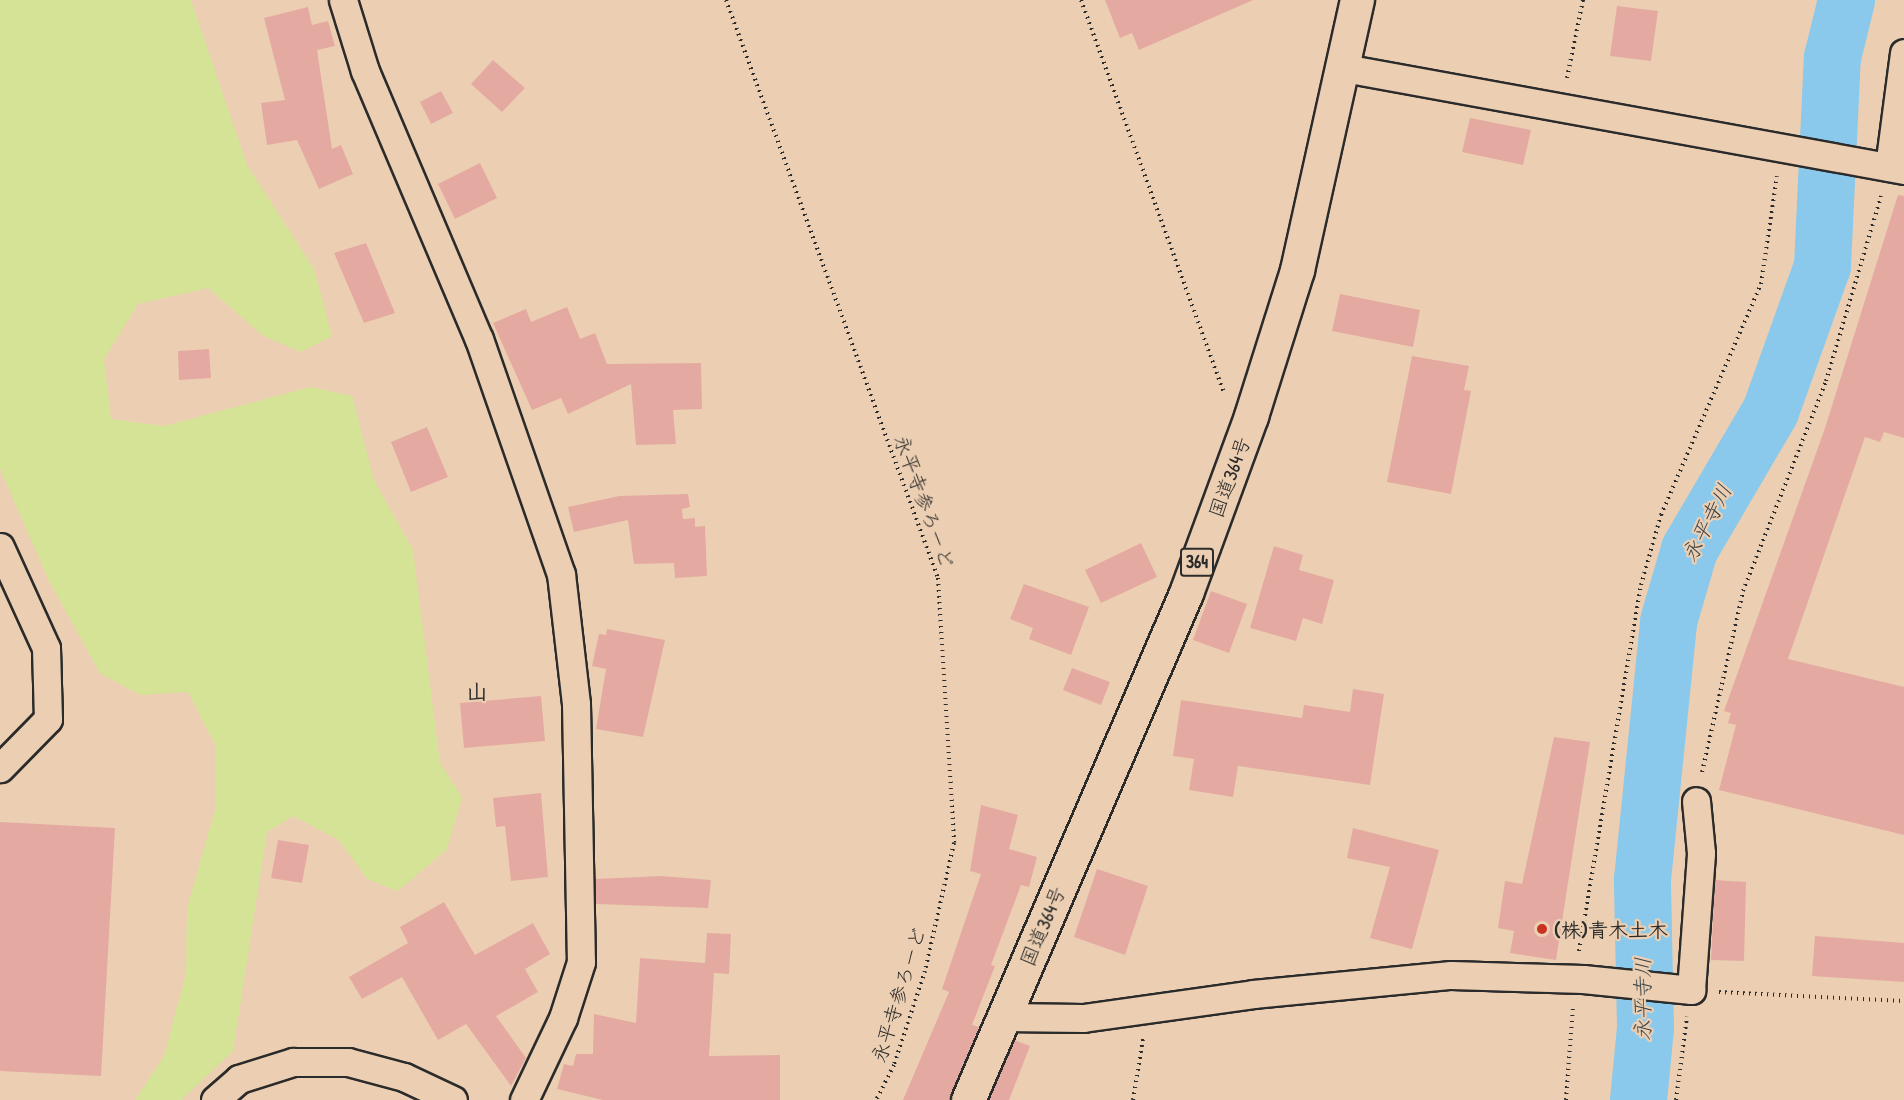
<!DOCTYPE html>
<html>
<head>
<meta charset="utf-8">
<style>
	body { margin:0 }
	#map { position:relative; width:1904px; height:1100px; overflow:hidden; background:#eccfb2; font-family:"Patrick Hand","Klee One",sans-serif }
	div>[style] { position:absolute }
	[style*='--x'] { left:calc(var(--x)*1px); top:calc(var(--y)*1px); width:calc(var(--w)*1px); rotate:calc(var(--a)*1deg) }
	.green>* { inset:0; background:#d4e396 }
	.river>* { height:57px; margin:-28.5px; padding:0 28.5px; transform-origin:28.5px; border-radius:28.5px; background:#8ac9eb }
	.building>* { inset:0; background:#e4aaa1 }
	.path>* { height:4px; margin-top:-2px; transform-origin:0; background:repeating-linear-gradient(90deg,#2b2b2b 0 1.5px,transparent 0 6px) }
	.roads { filter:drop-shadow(2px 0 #2b2b2b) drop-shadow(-2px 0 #2b2b2b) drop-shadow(0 2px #2b2b2b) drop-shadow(0 -2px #2b2b2b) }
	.minor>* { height:27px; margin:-13.5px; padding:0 13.5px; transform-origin:13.5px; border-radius:13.5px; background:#eccfb2 }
	.trunk>* { height:33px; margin:-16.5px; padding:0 16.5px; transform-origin:16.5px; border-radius:16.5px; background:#eccfb2 }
	.dots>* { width:16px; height:16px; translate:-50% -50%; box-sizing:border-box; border:3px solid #eccfb2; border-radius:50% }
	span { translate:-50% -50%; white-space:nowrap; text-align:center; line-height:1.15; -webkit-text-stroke:4.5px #eccfb2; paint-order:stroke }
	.shield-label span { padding:2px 4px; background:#eccfb2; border:2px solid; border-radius:4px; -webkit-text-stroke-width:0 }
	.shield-label { font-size:18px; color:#2b2b2b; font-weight:700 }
	.street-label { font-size:20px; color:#2b2b2b }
	.poi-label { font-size:20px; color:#2b2b2b; font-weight:700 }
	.left { translate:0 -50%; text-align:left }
	.water-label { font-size:21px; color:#394348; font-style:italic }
	.quarter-label { font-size:22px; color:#2b2b2b; font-weight:700 }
</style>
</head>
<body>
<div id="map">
	<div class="green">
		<i style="clip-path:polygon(0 0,191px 0,247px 165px,314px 269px,332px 336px,301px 352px,262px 335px,208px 288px,138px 304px,104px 359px,111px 419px,164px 426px,311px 387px,352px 396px,374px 480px,413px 550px,440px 763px,462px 797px,447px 849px,398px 891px,367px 879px,339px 840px,293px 816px,267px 832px,233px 1051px,181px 1100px,135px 1100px,164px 1056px,186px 974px,187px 909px,215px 810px,215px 744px,188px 692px,140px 695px,100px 673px,49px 581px,0 469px)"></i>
	</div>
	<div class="river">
		<i style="--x:1638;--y:1100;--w:73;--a:-84.5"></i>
		<i style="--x:1645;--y:1027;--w:148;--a:-91.2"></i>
		<i style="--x:1642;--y:879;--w:259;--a:-84.2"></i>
		<i style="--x:1668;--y:621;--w:75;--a:-73.7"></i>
		<i style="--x:1689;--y:549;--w:160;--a:-59.6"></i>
		<i style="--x:1770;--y:411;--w:154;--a:-70.3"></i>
		<i style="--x:1822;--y:266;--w:209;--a:-87.3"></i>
		<i style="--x:1832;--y:57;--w:59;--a:-76.2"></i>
	</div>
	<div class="building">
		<i style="clip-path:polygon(1105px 0,1253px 0,1139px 50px,1132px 33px,1120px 38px)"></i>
		<i style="clip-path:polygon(1617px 6px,1658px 11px,1651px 61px,1610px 56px)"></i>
		<i style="clip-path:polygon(308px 7px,312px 25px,328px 21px,335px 46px,317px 50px,332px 149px,341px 145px,353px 174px,319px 189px,297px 140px,267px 145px,261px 103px,285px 100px,264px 18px)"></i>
		<i style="clip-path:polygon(493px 60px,525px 88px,502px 112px,471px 84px)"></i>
		<i style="clip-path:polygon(441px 91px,453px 113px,431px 124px,420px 102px)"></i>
		<i style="clip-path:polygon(1470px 118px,1531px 130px,1523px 165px,1462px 152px)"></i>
		<i style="clip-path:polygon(480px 163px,497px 198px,455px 219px,438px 184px)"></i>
		<i style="clip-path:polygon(1898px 195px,1904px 196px,1904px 438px,1884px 432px,1880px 442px,1865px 437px,1788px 659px,1904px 687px,1904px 835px,1719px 790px,1736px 725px,1728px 723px,1731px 713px,1724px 711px,1825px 428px)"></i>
		<i style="clip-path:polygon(366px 243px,395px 313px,364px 323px,334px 253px)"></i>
		<i style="clip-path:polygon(1340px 294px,1420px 310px,1413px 347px,1332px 331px)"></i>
		<i style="clip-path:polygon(567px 307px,580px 339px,595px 333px,607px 364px,701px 363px,702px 409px,673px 410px,676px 444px,636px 445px,631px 384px,568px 414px,561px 398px,532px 410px,493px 323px,526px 309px,531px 322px)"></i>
		<i style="clip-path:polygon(209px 349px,211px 378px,179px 380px,178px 351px)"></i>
		<i style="clip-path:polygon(1412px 356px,1469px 366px,1464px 390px,1471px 391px,1451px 494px,1387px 482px)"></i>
		<i style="clip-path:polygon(427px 427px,448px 477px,411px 492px,391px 442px)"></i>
		<i style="clip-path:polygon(688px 494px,690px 507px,682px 509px,683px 519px,695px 518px,695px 527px,705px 526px,707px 576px,675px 578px,674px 563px,634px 564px,628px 520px,574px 532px,568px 507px,619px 496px)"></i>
		<i style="clip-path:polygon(1141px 543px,1157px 577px,1101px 603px,1085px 570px)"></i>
		<i style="clip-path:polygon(1274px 546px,1303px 555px,1299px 570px,1334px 580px,1322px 624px,1303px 618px,1296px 641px,1250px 628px)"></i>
		<i style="clip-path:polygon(1024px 584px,1089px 607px,1071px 655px,1029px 639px,1033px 628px,1010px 619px)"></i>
		<i style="clip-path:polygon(1211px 591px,1247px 604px,1229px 653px,1193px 640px)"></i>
		<i style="clip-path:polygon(607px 629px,665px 640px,643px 737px,596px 729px,606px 669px,592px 666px,599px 634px,606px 635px)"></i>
		<i style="clip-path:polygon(1072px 668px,1110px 682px,1101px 705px,1063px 690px)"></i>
		<i style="clip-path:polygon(1353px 689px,1384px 694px,1370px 785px,1238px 766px,1233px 797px,1189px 790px,1194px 759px,1173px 756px,1181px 700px,1302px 718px,1304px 705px,1350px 712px)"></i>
		<i style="clip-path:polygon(541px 696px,545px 741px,464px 748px,460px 703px)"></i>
		<i style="clip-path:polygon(1554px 737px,1590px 742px,1556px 960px,1510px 953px,1514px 931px,1498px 928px,1505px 881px,1522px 884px)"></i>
		<i style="clip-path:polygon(541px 793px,548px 877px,511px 881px,505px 826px,496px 827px,493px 798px)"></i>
		<i style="clip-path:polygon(981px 805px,1018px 815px,1009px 849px,1037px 857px,1029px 887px,1021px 885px,991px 965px,995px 966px,972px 1025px,979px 1027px,950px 1100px,903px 1100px,949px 992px,942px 989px,981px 874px,970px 871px)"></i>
		<i style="clip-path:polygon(0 822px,115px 828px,101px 1076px,0 1071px)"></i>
		<i style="clip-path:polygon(1353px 828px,1439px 850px,1412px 949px,1370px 938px,1390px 867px,1347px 858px)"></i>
		<i style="clip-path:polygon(278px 840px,309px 845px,302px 883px,271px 878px)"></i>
		<i style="clip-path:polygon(1097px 869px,1148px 886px,1125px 955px,1074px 937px)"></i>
		<i style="clip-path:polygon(661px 876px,711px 880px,708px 908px,596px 904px,595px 879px)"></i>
		<i style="clip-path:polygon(1715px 880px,1746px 882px,1744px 961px,1711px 960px)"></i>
		<i style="clip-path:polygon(444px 902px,475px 955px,533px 923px,550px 954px,525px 969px,538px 992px,496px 1016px,526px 1058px,511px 1086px,466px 1024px,438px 1040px,402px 977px,362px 999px,349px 977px,408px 943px,400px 927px)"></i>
		<i style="clip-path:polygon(707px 933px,731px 934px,729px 974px,714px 973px,709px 1056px,780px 1055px,780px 1100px,603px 1100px,557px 1089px,564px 1064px,573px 1066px,576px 1054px,593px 1054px,594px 1014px,636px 1023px,640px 958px,705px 963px)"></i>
		<i style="clip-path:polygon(1815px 936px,1904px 943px,1904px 982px,1812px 976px)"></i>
		<i style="clip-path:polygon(1014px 1040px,1030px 1046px,1009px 1100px,988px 1100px)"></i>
	</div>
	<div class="path">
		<i style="--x:726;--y:0;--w:616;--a:69.86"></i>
		<i style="--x:938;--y:578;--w:265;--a:86.5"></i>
		<i style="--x:954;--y:843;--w:131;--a:102.8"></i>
		<i style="--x:925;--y:971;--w:99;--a:108.3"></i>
		<i style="--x:894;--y:1065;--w:39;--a:117"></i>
		<i style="--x:1081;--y:0;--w:417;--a:70"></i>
		<i style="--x:1567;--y:78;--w:80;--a:-78.4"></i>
		<i style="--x:1702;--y:772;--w:186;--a:-77.2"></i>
		<i style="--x:1743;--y:591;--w:226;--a:-68.4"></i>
		<i style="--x:1826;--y:381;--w:193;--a:-73.4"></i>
		<i style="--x:1579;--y:951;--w:371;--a:-80.4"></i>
		<i style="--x:1641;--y:585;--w:73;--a:-74.1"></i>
		<i style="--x:1661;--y:515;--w:252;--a:-66.6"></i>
		<i style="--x:1761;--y:284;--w:109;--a:-81.6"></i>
		<i style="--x:1719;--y:992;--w:185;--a:2.8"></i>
		<i style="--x:1133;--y:1100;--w:62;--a:-80.7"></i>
		<i style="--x:1566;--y:1100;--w:94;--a:-85.7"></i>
		<i style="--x:1676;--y:1100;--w:84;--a:-82.5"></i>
	</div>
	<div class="roads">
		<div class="minor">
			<i style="--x:343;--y:0;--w:74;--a:72.8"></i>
			<i style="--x:365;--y:71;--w:291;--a:67"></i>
			<i style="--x:479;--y:339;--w:249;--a:70.8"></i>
			<i style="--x:561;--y:574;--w:131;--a:83.4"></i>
			<i style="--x:576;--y:704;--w:258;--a:88.9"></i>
			<i style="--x:581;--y:962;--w:59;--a:107.8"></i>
			<i style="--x:563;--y:1018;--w:91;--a:115.4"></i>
			<i style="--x:1344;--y:68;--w:569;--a:10.32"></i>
			<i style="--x:1889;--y:167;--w:115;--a:-82.5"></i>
			<i style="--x:0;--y:547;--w:111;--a:65.5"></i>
			<i style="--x:46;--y:648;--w:71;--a:88.4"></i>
			<i style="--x:48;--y:719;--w:69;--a:134.4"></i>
			<i style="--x:1003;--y:1017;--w:80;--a:0.7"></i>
			<i style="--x:1083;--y:1018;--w:172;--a:-8"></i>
			<i style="--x:1253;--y:994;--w:199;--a:-5.5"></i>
			<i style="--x:1451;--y:975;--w:132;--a:1.7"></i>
			<i style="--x:1583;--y:979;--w:109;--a:5.8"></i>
			<i style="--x:1691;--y:990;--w:137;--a:-85.8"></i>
			<i style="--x:1701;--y:853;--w:52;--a:-95.5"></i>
			<i style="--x:215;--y:1100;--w:32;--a:-41"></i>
			<i style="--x:239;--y:1079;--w:57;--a:-17.5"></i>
			<i style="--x:293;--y:1062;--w:55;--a:0"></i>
			<i style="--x:348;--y:1062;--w:58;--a:15"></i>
			<i style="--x:404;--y:1077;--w:54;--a:25.1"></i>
		</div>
		<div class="trunk">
			<i style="--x:968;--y:1100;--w:552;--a:-66.73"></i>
			<i style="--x:1186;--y:593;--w:189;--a:-69.8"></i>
			<i style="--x:1251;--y:416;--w:153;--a:-72.5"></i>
			<i style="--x:1297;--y:270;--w:277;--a:-77.5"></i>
		</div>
	</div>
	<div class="dots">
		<i style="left:1542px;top:929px;background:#c8321e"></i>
	</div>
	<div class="shield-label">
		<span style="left:1197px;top:562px">364</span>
	</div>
	<div class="street-label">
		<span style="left:1229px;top:477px;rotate:-70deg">国道364号</span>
		<span style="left:925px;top:501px;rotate:70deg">永平寺参ろーど</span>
		<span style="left:1042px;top:926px;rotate:-67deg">国道364号</span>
		<span style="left:898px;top:995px;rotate:-73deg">永平寺参ろーど</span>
	</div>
	<div class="poi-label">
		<span class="left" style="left:1554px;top:929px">(株)青木土木</span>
	</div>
	<div class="water-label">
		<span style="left:1707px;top:523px;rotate:-63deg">永平寺川</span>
		<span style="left:1643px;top:999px;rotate:-90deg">永平寺川</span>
	</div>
	<div class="quarter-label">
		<span style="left:477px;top:692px">山</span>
	</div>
</div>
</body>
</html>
